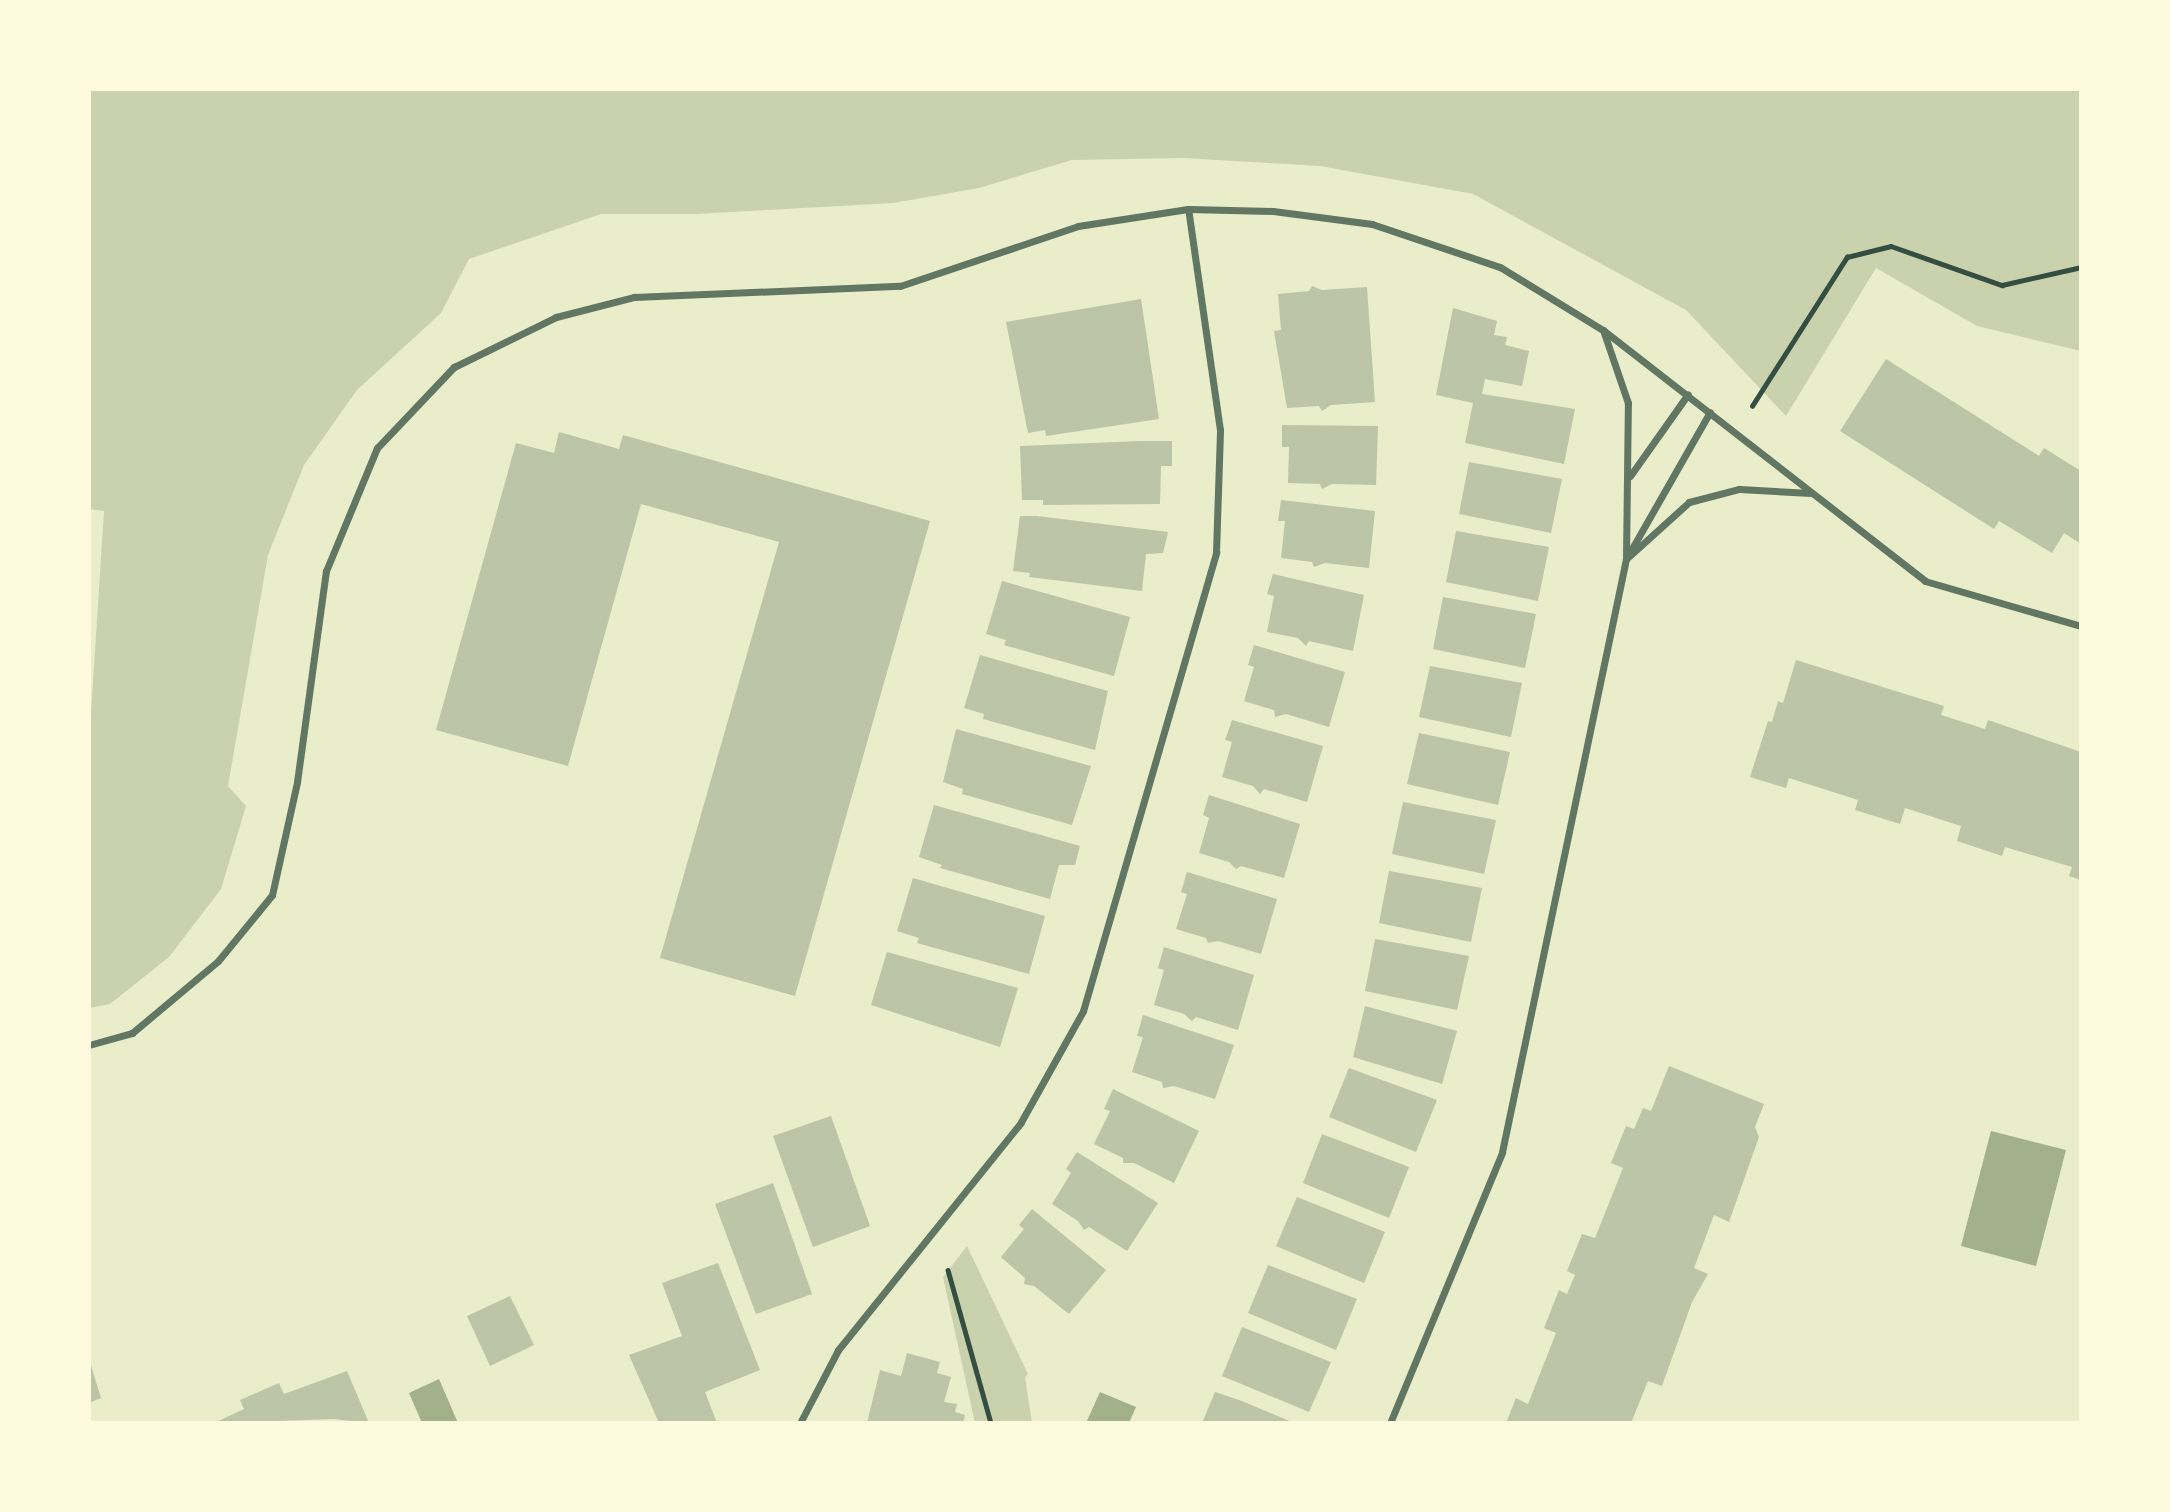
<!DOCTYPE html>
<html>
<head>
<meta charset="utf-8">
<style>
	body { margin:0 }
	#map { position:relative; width:2170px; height:1512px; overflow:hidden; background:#e9edc9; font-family:Karla,sans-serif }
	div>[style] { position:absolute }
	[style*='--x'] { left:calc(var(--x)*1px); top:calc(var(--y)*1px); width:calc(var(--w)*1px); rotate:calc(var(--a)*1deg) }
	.green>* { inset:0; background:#cad2ad }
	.water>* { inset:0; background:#a3b18a }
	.building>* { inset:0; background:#bcc5a7 }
	.path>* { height:4.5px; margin:-2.25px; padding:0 2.25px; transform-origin:2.25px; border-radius:2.25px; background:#344e41 }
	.minor>* { height:7px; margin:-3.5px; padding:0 3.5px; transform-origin:3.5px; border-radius:3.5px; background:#617663 }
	span { translate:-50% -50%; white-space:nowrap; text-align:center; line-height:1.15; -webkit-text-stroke:5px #fefae0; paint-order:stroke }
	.frame { position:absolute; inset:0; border:91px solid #fefae0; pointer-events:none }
</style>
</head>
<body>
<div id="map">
	<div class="green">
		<i style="clip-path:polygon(89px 89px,2081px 89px,2081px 351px,1977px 326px,1876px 268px,1786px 416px,1686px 310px,1473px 194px,1320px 166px,1183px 158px,1072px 160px,979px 188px,893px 203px,695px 214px,601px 214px,469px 259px,441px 313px,357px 390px,304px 465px,268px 555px,228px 786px,246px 806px,221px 889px,169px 957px,110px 1004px,89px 1008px,89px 744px,104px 511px,89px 509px)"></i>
		<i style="clip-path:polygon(967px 1246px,1028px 1374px,1025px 1377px,1032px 1423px,975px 1423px,943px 1277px)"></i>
	</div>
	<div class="water">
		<i style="clip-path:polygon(1991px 1131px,2066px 1150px,2036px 1266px,1961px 1246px)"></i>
		<i style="clip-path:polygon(439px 1379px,458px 1423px,422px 1423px,409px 1393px)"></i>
		<i style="clip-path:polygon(1100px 1392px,1136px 1407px,1129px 1423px,1086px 1423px)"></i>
	</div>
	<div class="building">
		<i style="clip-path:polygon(1312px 286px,1322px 290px,1367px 287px,1375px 402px,1331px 405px,1322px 411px,1319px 406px,1287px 408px,1274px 331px,1281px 330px,1278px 294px,1309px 291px)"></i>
		<i style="clip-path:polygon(1141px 299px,1159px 419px,1046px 436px,1045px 430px,1028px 433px,1006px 322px)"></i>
		<i style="clip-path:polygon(1453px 308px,1497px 321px,1494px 335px,1507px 337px,1505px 345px,1529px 351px,1522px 386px,1485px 379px,1482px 394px,1575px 409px,1564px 464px,1465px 443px,1473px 403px,1436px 395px)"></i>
		<i style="clip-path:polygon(1886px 359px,2039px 456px,2044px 448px,2081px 471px,2081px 544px,2064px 533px,2052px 553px,1999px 521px,1994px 529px,1840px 431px)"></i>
		<i style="clip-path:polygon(1282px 425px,1378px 426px,1376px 485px,1332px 484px,1322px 489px,1320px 484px,1288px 483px,1289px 447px,1282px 447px)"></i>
		<i style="clip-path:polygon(559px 432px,619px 449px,623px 435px,930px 521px,795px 996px,660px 958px,779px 542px,641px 504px,568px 766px,436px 730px,516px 443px,554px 453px)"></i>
		<i style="clip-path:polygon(1140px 441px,1172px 441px,1172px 466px,1161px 466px,1160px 504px,1043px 505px,1043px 500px,1022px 500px,1020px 446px)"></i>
		<i style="clip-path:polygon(1469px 462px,1562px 479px,1551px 533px,1459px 514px)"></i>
		<i style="clip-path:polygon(1281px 500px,1375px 511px,1369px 568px,1325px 563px,1314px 567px,1312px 562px,1281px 558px,1285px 521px,1278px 521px)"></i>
		<i style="clip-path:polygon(1020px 516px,1037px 516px,1168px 532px,1163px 553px,1146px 554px,1142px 591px,1029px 577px,1030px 573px,1013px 571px)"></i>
		<i style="clip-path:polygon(1456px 531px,1549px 547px,1538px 601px,1446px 582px)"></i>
		<i style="clip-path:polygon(1273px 574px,1364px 595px,1353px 651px,1309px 641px,1306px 646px,1298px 638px,1267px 632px,1274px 596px,1267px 594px)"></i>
		<i style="clip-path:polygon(1002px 581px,1130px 617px,1114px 676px,1004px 645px,1006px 640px,986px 634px)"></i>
		<i style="clip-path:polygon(1443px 597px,1536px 614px,1525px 668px,1433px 649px)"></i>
		<i style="clip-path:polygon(1254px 645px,1345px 672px,1329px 727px,1286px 714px,1275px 717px,1274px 710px,1244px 701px,1254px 667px,1248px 665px)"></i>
		<i style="clip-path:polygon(980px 655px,1108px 691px,1095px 750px,983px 719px,984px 714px,964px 708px)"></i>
		<i style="clip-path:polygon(1796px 660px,1944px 706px,1941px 715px,1985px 729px,1988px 720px,2081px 752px,2081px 880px,2069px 876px,2072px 867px,2005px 847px,2002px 856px,1957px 841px,1961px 826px,1905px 808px,1900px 824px,1855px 810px,1858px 800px,1789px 778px,1786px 788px,1750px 777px,1768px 721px,1772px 722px,1778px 701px,1783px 703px)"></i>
		<i style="clip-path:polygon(1430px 666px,1522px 683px,1511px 737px,1419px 717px)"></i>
		<i style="clip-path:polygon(1232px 720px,1323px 746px,1307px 802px,1264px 789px,1260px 794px,1253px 786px,1222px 777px,1232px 742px,1225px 740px)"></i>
		<i style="clip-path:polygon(956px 729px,1091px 766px,1072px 825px,962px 794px,963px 789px,943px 782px)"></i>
		<i style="clip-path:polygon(1419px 733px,1510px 752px,1498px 805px,1407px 784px)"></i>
		<i style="clip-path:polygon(1209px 795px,1300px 824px,1284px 878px,1241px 866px,1236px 869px,1229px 862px,1199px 853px,1209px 818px,1203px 815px)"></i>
		<i style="clip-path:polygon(1403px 802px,1496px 820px,1484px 874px,1392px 854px)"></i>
		<i style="clip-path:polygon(934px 805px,1080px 846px,1075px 865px,1059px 865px,1050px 899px,940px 868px,942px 865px,919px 857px)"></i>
		<i style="clip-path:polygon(1389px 871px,1482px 888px,1471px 942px,1379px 923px)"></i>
		<i style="clip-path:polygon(1187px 872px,1277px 899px,1261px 954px,1218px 941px,1208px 943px,1206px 938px,1176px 929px,1187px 894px,1181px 892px)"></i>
		<i style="clip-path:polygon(913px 878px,1045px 916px,1029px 974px,917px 943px,919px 938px,897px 931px)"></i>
		<i style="clip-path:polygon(1375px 939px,1469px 956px,1457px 1010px,1365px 991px)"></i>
		<i style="clip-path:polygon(1164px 947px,1254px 975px,1238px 1030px,1196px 1017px,1192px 1021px,1184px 1014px,1154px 1005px,1164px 970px,1158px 968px)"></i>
		<i style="clip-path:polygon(887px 952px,1018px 988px,1000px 1047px,871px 1005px)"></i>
		<i style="clip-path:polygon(1365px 1006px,1457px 1031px,1442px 1084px,1353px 1057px)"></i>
		<i style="clip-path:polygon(1143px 1015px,1234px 1045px,1215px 1099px,1174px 1086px,1163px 1088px,1162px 1082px,1132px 1072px,1143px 1037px,1137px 1036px)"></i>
		<i style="clip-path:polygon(1669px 1066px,1764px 1104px,1755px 1127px,1759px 1137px,1729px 1222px,1714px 1215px,1694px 1268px,1708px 1274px,1692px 1302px,1662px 1386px,1648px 1381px,1631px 1423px,1506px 1423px,1516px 1398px,1528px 1404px,1556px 1333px,1544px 1328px,1559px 1290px,1567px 1294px,1575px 1275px,1567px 1271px,1582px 1234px,1595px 1238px,1623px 1168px,1611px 1163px,1626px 1126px,1634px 1129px,1643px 1108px,1651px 1111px)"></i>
		<i style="clip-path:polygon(1349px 1068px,1437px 1100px,1416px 1152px,1329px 1117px)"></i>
		<i style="clip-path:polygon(1113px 1089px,1199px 1131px,1174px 1183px,1134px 1163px,1123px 1163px,1123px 1158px,1094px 1144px,1110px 1111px,1104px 1109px)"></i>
		<i style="clip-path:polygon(831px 1116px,870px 1226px,813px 1247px,773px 1136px)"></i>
		<i style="clip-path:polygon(1322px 1134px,1409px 1167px,1389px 1218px,1303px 1183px)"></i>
		<i style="clip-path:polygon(1077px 1152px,1158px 1203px,1127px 1251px,1089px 1227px,1084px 1230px,1078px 1221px,1052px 1204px,1071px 1173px,1066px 1169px)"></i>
		<i style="clip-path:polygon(773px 1183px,812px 1294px,756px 1314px,715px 1204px)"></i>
		<i style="clip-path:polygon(1297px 1197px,1385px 1232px,1364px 1283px,1276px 1246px)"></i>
		<i style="clip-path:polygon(1032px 1209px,1106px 1270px,1069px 1314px,1034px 1286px,1024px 1284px,1025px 1278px,1001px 1257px,1024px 1229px,1019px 1225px)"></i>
		<i style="clip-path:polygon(718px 1263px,760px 1370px,705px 1392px,717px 1423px,659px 1423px,629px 1355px,682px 1336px,662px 1283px)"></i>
		<i style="clip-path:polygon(1268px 1265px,1357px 1299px,1336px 1350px,1248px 1313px)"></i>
		<i style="clip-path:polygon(510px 1296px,534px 1345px,490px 1366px,467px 1316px)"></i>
		<i style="clip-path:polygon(1242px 1327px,1331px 1362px,1309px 1412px,1222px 1376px)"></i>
		<i style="clip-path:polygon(907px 1353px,940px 1362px,937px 1373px,951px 1377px,944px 1402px,957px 1404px,955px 1412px,965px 1415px,963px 1423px,867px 1423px,880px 1370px,901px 1376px)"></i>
		<i style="clip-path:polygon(89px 1359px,101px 1398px,89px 1403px)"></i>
		<i style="clip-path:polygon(347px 1371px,369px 1423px,334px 1419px,214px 1423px,244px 1409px,240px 1400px,279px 1383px,284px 1394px)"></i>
		<i style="clip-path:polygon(1215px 1392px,1242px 1401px,1294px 1423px,1202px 1423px)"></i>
	</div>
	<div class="path">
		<i style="--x:1752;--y:406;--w:177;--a:-57.5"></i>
		<i style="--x:1847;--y:257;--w:45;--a:-14"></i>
		<i style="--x:1891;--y:246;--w:118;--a:19.4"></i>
		<i style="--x:2002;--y:285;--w:81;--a:-12.8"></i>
		<i style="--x:948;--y:1270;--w:159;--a:74.3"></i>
	</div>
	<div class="minor">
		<i style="--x:1630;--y:476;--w:100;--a:-54.7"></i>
		<i style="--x:1630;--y:552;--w:161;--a:-60.3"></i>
		<i style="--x:1626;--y:559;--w:85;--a:-42.1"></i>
		<i style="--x:1689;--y:502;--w:52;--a:-14.6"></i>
		<i style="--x:1739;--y:489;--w:72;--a:3.2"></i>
		<i style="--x:89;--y:1045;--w:45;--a:-15.6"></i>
		<i style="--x:132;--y:1033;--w:112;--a:-39.9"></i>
		<i style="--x:218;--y:961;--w:85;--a:-50.7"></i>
		<i style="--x:272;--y:895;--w:116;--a:-77.5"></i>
		<i style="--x:297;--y:782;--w:213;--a:-82.2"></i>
		<i style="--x:326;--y:571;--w:133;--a:-67.5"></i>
		<i style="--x:377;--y:448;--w:112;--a:-46.5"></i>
		<i style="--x:454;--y:367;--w:114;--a:-26.1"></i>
		<i style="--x:556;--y:317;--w:81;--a:-14.4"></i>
		<i style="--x:634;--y:297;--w:266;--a:-2.4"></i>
		<i style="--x:900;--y:286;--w:188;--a:-18.6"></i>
		<i style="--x:1078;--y:226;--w:111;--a:-8.8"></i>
		<i style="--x:1188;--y:209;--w:85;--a:1.3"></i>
		<i style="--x:1273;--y:211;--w:100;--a:7.5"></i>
		<i style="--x:1372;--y:224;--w:135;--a:18.6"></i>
		<i style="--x:1500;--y:267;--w:121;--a:31.5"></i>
		<i style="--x:1603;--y:330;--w:408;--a:37.9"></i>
		<i style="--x:1925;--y:581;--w:162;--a:16.1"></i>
		<i style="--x:800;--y:1423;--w:82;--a:-62.5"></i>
		<i style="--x:838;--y:1350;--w:292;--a:-51.2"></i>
		<i style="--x:1021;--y:1122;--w:127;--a:-60.8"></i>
		<i style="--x:1083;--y:1011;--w:478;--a:-73.8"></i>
		<i style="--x:1216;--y:552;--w:122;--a:-88.1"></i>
		<i style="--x:1220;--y:430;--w:223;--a:-98.2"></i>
		<i style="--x:1390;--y:1423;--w:293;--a:-67.5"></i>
		<i style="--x:1502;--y:1152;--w:606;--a:-78.19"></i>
		<i style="--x:1626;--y:559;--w:156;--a:-89.3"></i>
		<i style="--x:1628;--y:403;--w:77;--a:-108.9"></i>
	</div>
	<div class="frame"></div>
</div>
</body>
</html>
